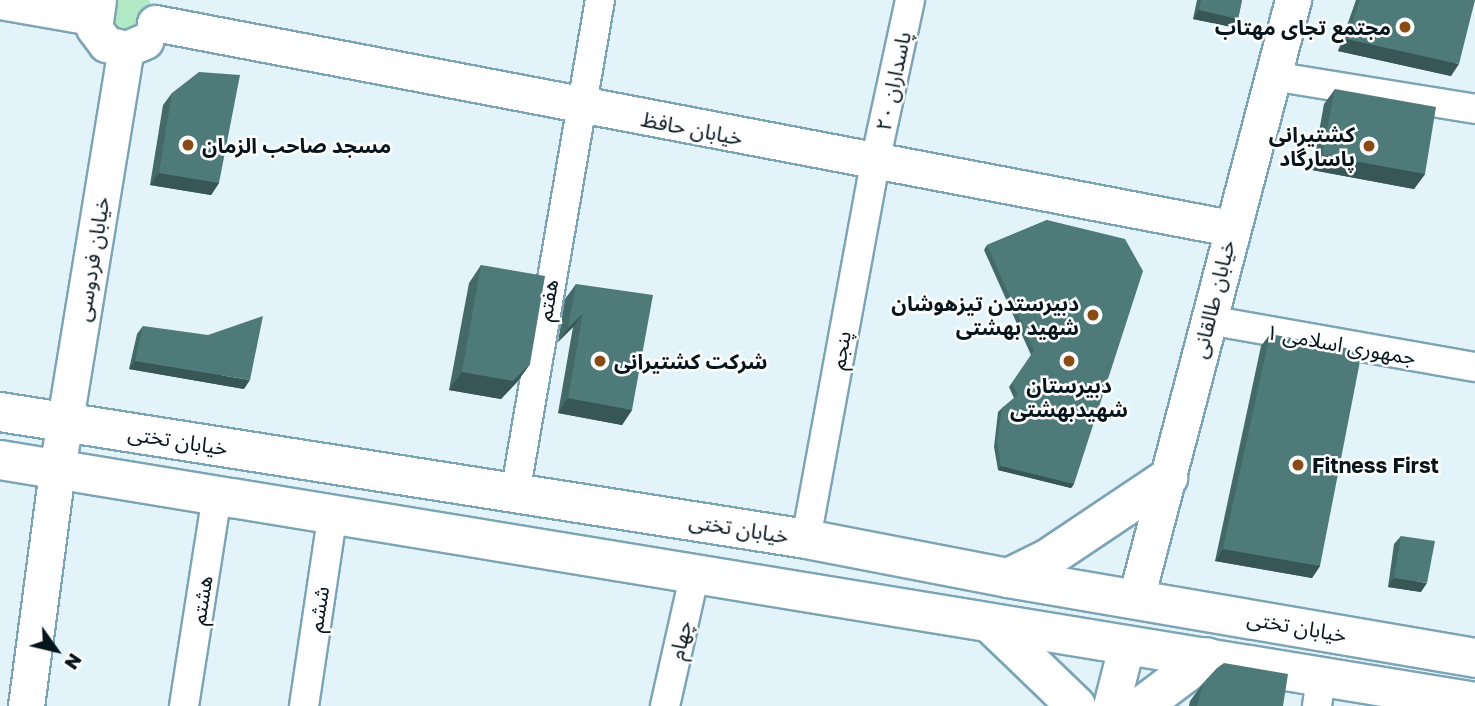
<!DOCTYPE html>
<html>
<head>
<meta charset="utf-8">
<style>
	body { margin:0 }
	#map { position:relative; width:1475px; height:706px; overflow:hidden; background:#e3f3fa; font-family:"Golos Text","Noto Sans Arabic",sans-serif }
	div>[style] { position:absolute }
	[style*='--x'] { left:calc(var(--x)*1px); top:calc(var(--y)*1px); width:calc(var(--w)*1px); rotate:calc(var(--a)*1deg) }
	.green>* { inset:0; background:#b1e9c7 }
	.roads { filter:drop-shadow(2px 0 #7da4b5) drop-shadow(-2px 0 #7da4b5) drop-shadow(0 2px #7da4b5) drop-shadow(0 -2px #7da4b5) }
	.minor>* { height:28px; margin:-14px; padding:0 14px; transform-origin:14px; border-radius:14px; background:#fff }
	.tertiary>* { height:35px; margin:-17.5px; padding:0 17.5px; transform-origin:17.5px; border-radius:17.5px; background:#fff }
	.secondary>* { height:38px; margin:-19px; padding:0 19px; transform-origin:19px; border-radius:19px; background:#fff }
	.wall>* { inset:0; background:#436a68 }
	.shaded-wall>* { inset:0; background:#375655 }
	.building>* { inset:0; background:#4e7b79 }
	.dots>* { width:19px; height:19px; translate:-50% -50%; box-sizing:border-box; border:4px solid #fdfdfd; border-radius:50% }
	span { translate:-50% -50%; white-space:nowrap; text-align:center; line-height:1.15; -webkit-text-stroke:5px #fdfdfd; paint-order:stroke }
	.poi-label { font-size:21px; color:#06151b; font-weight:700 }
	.right { translate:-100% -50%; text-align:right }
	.left { translate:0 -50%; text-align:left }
	.street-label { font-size:21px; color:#06151b }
	.north { position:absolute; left:21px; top:615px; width:70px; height:70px; -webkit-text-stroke:5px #fdfdfd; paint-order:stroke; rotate:124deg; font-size:19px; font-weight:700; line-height:28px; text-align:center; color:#06151b }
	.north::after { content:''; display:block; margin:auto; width:24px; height:32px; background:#06151b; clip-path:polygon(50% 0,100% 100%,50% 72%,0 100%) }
</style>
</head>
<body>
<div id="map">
	<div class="green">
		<i style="clip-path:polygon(98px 0,149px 0,155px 13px,141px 44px,93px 18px)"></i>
	</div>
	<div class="roads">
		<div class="minor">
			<i style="--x:1272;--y:76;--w:206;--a:9.2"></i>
			<i style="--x:1208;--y:320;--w:271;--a:10"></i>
			<i style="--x:515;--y:494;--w:501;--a:-80.24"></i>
			<i style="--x:806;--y:539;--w:383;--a:-79.6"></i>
			<i style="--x:875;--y:162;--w:166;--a:-77.8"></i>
			<i style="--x:184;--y:706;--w:214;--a:-81.1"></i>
			<i style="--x:304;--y:706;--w:195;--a:-81.5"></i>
			<i style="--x:665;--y:706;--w:136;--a:-77.3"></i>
			<i style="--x:1317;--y:706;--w:29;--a:-82"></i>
		</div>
		<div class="tertiary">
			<i style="--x:98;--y:0;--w:28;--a:98"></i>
			<i style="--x:94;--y:28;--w:20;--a:53"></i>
			<i style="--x:106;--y:44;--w:21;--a:14"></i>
			<i style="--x:126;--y:49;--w:21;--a:-23"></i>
			<i style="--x:0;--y:1;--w:93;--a:9.9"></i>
			<i style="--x:155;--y:23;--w:1095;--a:10.79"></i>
			<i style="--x:1136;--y:598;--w:618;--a:-75.29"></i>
			<i style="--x:26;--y:706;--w:239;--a:-82.5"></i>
			<i style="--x:57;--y:469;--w:426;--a:-80.7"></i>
			<i style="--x:1111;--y:706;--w:61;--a:-75.7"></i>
		</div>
		<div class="secondary">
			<i style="--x:0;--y:412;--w:816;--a:8.95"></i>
			<i style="--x:806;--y:539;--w:206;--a:10.9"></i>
			<i style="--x:1008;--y:578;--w:474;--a:9.7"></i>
			<i style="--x:0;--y:460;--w:1495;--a:9.32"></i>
			<i style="--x:1008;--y:578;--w:43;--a:-26"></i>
			<i style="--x:1047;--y:559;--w:146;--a:-33.8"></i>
			<i style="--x:994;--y:627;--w:114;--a:43.9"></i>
			<i style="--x:1142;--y:706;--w:81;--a:-37"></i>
		</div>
	</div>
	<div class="wall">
		<i style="clip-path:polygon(1197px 0,1242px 0,1238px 19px,1232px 27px,1193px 19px)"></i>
		<i style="clip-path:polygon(1356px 0,1475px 0,1451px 76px,1338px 51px)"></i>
		<i style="clip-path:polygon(1335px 89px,1425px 174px,1414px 189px,1312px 170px,1324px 104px)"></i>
		<i style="clip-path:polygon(172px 93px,219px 183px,211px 195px,150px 185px,163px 105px)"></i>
		<i style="clip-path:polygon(1047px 220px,1074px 484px,1071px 488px,998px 470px,994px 447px,998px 412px,1002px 408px,1014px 398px,1009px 387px,1031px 355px,984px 250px,987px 245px)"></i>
		<i style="clip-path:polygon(481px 265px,530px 364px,517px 382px,501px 399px,449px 390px,469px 283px)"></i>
		<i style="clip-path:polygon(576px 284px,632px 410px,622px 425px,558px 413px,573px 327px,558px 342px,565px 299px)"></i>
		<i style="clip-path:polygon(143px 326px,244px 389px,129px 369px,137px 334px)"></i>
		<i style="clip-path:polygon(1270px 334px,1320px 566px,1312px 578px,1215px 561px,1261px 346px)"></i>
		<i style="clip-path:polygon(1401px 536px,1421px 592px,1388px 587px,1394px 544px)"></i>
		<i style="clip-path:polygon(1203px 683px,1283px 706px,1189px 706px,1190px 701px)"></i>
	</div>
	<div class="shaded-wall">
		<i style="clip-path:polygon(1199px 10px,1238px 19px,1232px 27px,1193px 19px)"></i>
		<i style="clip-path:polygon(1347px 39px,1459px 64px,1451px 76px,1338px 51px)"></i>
		<i style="clip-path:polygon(1322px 155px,1425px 174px,1414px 189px,1312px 170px)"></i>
		<i style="clip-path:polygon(159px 173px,219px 183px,211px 195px,150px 185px)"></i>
		<i style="clip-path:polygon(583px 313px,573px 327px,558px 342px,568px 328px)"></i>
		<i style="clip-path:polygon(135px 361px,250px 380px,244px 389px,129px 369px)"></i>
		<i style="clip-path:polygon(530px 364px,517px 382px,501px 399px,449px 390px,462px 372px)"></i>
		<i style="clip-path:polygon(568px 398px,632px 410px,622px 425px,558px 413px)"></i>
		<i style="clip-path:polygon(1001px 466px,1074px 484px,1071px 488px,998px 470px)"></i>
		<i style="clip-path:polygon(1223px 549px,1320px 566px,1312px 578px,1215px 561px)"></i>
		<i style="clip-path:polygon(1394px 578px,1427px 583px,1421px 592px,1388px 587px)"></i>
	</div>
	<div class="building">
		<i style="clip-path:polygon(1201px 0,1242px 0,1238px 19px,1199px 10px)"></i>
		<i style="clip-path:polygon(1360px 0,1475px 0,1459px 64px,1347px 39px)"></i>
		<i style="clip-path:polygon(199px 72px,240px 75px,219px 183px,159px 173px,172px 93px)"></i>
		<i style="clip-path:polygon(1335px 89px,1436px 107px,1425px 174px,1322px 155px)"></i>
		<i style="clip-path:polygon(1047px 220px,1125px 239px,1143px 271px,1074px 484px,1001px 466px,997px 442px,1002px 408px,1018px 395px,1012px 383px,1034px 351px,987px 245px)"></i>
		<i style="clip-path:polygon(481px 265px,545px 276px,530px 364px,513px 381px,462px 372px)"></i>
		<i style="clip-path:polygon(576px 284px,653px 295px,632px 410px,568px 398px,583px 313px,568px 328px)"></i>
		<i style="clip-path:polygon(263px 316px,250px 380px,135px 361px,143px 326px,208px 335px)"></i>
		<i style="clip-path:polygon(1270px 334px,1362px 351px,1320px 566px,1223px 549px)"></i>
		<i style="clip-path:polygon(1401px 536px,1435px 541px,1427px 583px,1394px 578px)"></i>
		<i style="clip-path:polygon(1224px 663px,1288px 674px,1283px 706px,1197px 706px,1203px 683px,1217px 668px)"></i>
	</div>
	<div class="dots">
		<i style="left:1405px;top:27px;background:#8a4a13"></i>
		<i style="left:188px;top:145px;background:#8a4a13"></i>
		<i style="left:1369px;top:146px;background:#8a4a13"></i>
		<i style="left:1093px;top:315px;background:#8a4a13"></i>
		<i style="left:600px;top:361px;background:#8a4a13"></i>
		<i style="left:1069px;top:361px;background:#8a4a13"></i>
		<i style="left:1298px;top:465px;background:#8a4a13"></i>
	</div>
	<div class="poi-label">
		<span class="right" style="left:1391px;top:27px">مجتمع تجای مهتاب</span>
		<span class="right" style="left:1355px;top:146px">کشتیرانی<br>پاسارگاد</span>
		<span class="left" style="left:202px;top:145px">مسجد صاحب الزمان</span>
		<span class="right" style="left:1079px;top:315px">دبیرستدن تیزهوشان<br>شهید بهشتی</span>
		<span class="left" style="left:614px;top:361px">شرکت کشتیرانی</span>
		<span style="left:1069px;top:397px">دبیرستان<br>شهیدبهشتی</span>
		<span class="left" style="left:1312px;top:465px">Fitness First</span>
	</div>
	<div class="street-label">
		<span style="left:893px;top:81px;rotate:-78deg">پاسداران ۲۰</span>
		<span style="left:692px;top:128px;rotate:11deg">خیابان حافظ</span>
		<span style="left:92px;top:259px;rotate:-81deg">خیابان فردوسی</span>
		<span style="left:1213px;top:299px;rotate:-76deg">خیابان طالقانی</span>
		<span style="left:547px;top:300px;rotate:-80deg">هفتم</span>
		<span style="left:1341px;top:344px;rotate:10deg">جمهوری اسلامی ۱</span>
		<span style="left:840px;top:350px;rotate:-80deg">پنجم</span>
		<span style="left:178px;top:440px;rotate:9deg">خیابان تختی</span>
		<span style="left:739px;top:528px;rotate:9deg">خیابان تختی</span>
		<span style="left:201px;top:600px;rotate:-81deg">هشتم</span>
		<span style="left:318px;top:609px;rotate:-81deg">ششم</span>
		<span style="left:1297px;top:626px;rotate:10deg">خیابان تختی</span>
		<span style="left:680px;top:640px;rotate:-77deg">چهام</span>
	</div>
	<div class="north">N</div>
</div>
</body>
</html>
